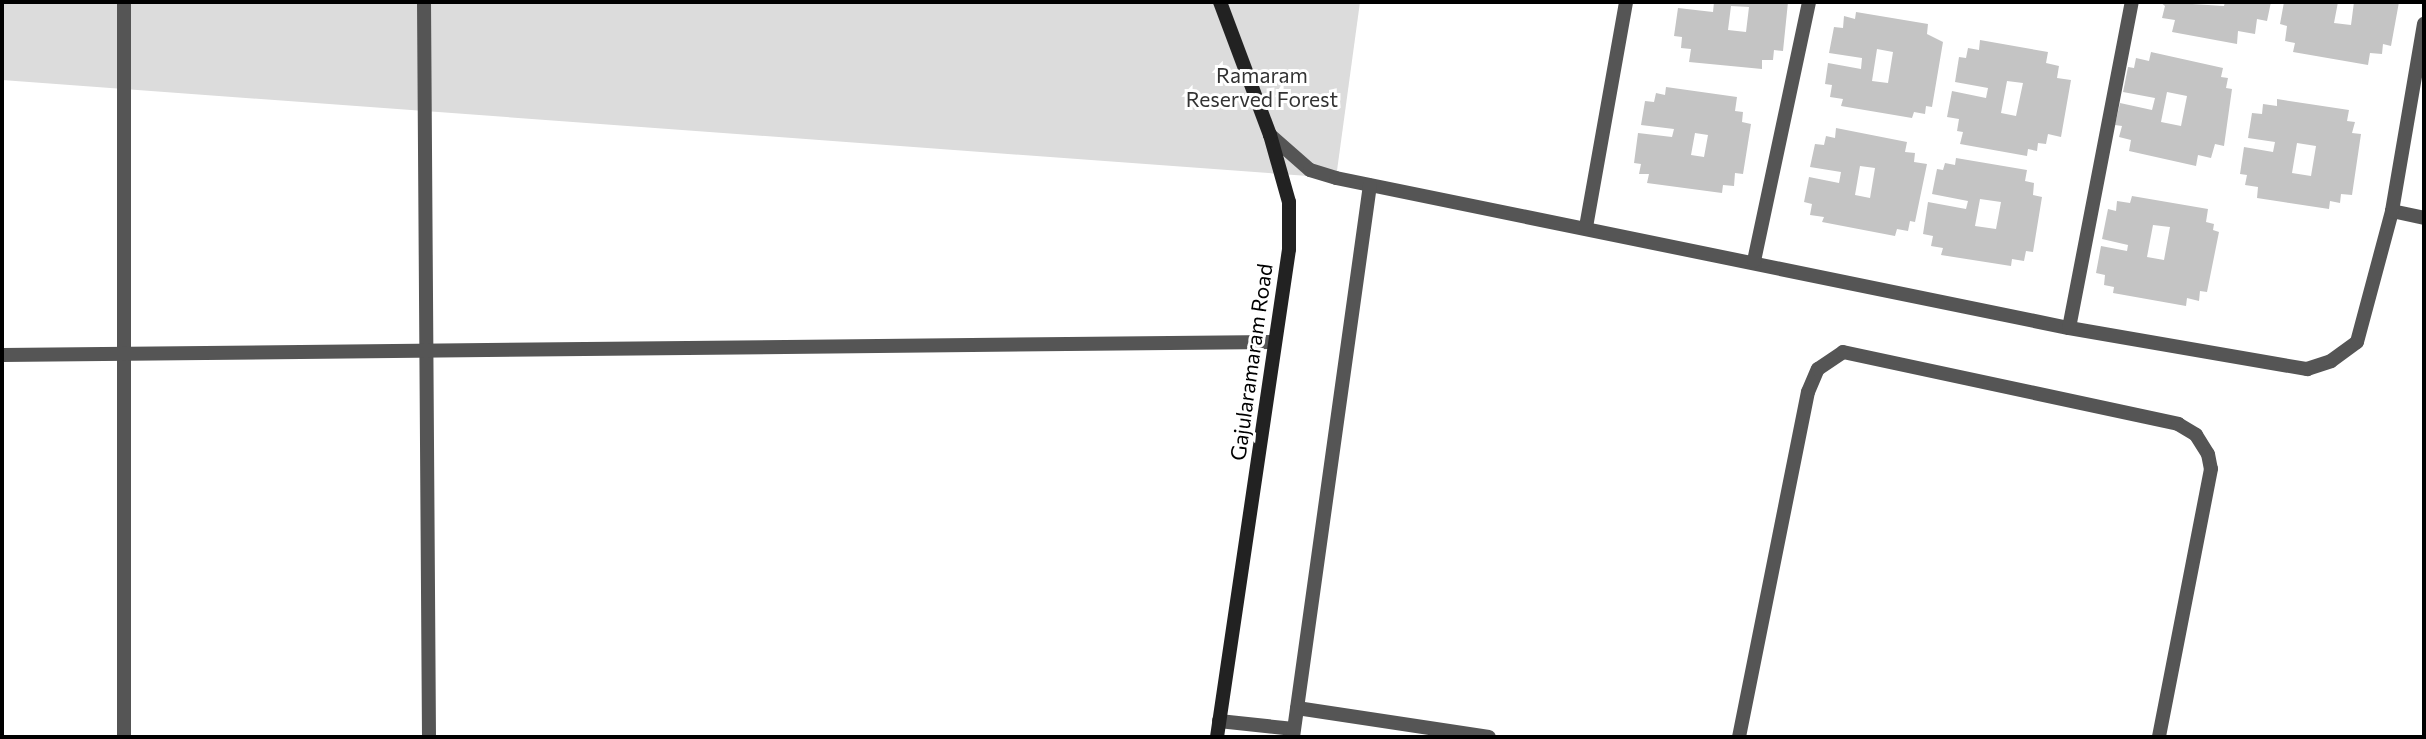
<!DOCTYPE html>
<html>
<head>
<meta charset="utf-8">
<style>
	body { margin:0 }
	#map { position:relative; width:2426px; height:739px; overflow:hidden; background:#fff; font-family:Commissioner,sans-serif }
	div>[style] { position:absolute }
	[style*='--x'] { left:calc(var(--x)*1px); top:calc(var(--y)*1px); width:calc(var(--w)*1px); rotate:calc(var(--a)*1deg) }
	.green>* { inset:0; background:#dcdcdc }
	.building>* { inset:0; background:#c4c4c4 }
	.service>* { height:14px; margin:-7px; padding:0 7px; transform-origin:7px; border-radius:7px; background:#555 }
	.minor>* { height:14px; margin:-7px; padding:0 7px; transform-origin:7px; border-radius:7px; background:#555 }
	.secondary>* { height:14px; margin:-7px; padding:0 7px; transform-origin:7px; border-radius:7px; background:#222 }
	span { translate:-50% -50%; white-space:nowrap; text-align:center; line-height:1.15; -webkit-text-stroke:6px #fff; paint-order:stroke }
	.park-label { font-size:21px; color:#333 }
	.street-label { font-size:21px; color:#000 }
	.frame { position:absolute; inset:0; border:4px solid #000; pointer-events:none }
</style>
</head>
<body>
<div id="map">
	<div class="green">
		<i style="clip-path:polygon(2px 2px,1360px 2px,1336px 178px,2px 80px)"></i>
	</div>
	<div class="building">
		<i style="clip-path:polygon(evenodd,1714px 2px,1788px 2px,1783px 51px,1774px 50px,1773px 60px,1762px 60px,1762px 69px,1689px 62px,1691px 49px,1681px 48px,1682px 37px,1674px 36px,1678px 8px,1713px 12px,1714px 2px,1731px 6px,1749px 7px,1746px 32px,1728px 30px,1731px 6px)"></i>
		<i style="clip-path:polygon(2160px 2px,2224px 6px,2225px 2px,2271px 2px,2267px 21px,2257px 19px,2255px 34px,2238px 31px,2237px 44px,2172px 32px,2175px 20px,2162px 18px,2165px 6px)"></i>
		<i style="clip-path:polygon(2284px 2px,2338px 2px,2334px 23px,2351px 25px,2354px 2px,2399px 2px,2391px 46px,2383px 44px,2382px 54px,2370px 53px,2368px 65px,2293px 52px,2295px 43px,2285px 41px,2287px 26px,2280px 24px)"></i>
		<i style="clip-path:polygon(evenodd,1856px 12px,1928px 24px,1927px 34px,1943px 42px,1932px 107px,1926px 106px,1925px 114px,1914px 112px,1912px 118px,1841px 106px,1843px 99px,1830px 97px,1832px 85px,1825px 84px,1828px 63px,1861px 69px,1862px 58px,1829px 53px,1834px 27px,1843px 28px,1844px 16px,1855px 19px,1856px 12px,1877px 49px,1893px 52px,1888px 83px,1872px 81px,1877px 49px)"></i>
		<i style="clip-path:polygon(evenodd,1980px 40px,2048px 52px,2046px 63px,2059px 66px,2057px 78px,2071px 80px,2061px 137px,2048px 134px,2046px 144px,2038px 143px,2037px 151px,2028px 149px,2027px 156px,1960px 144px,1963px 132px,1957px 131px,1959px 119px,1947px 117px,1952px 91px,1986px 98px,1988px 88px,1955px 82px,1959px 57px,1966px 58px,1968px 48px,1979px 50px,1980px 40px,2007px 81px,2023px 83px,2016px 116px,2001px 113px,2007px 81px)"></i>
		<i style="clip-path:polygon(evenodd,2151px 52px,2223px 68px,2221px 77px,2228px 78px,2226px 88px,2232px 89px,2224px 146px,2215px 144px,2211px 158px,2198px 155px,2196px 166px,2129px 151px,2131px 140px,2119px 137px,2122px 126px,2115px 125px,2120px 103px,2152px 110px,2155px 98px,2123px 92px,2128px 67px,2134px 68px,2136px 58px,2149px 61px,2151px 52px,2167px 92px,2187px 96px,2181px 126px,2161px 122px,2167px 92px)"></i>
		<i style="clip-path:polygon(evenodd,1666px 87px,1737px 97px,1735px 111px,1743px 112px,1742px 122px,1751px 124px,1743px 174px,1735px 173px,1734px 186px,1723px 185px,1722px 193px,1647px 183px,1649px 174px,1639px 174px,1641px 164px,1634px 163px,1638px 133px,1672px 137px,1674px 129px,1641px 125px,1645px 101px,1654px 102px,1656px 93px,1665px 95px,1666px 87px,1695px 133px,1708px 135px,1704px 157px,1691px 155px,1695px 133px)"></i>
		<i style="clip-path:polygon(evenodd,2277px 99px,2349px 110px,2347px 121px,2355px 122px,2352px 133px,2361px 134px,2352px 195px,2341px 194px,2340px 203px,2330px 201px,2329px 209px,2257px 198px,2258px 187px,2245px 185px,2247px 175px,2240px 174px,2244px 147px,2273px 152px,2275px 142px,2248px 138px,2252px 113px,2262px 114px,2263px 104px,2277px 106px,2277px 99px,2297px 143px,2316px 146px,2311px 176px,2292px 173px,2297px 143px)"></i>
		<i style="clip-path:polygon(evenodd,1836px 128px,1907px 142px,1905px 152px,1915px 153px,1914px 162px,1927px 164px,1915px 222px,1910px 221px,1908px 231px,1897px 229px,1895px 236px,1822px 222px,1824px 217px,1810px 215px,1812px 204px,1804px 202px,1809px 177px,1839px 183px,1841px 172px,1810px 167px,1815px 144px,1824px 145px,1826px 136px,1835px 138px,1836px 128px,1860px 166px,1875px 168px,1870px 198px,1855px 195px,1860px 166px)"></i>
		<i style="clip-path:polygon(evenodd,1956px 158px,2027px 170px,2025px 181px,2034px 183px,2033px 195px,2042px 197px,2033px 252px,2026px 251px,2024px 261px,2012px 259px,2011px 266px,1941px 255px,1943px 248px,1931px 246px,1933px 236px,1923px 234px,1928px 202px,1966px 209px,1968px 201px,1932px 194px,1937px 169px,1943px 170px,1945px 163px,1955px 165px,1956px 158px,1980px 199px,2001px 202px,1996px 229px,1975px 226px,1980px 199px)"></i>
		<i style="clip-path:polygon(evenodd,2132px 196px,2208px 209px,2206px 222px,2214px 224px,2213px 230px,2219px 232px,2207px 292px,2200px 291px,2199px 301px,2187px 298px,2186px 306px,2113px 293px,2114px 287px,2104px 285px,2105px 275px,2096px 273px,2101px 246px,2127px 251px,2128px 245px,2102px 239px,2108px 209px,2116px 211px,2117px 201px,2130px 203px,2132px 196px,2153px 225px,2170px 227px,2164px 260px,2147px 257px,2153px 225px)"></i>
	</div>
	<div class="service">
		<i style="--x:1297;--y:708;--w:194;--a:8.6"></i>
		<i style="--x:1739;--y:737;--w:352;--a:-78.7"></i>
		<i style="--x:1808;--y:392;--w:25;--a:-67"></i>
		<i style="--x:1818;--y:369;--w:30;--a:-34"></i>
		<i style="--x:1843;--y:352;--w:343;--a:12.1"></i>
		<i style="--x:2178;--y:424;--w:21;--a:31"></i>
		<i style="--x:2196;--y:435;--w:22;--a:58"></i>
		<i style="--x:2208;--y:454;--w:15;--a:79"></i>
		<i style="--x:2211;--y:469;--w:273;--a:101"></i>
	</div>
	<div class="minor">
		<i style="--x:124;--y:2;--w:735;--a:90"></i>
		<i style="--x:424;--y:2;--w:735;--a:89.61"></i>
		<i style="--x:1270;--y:135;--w:53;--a:41.2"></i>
		<i style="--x:1310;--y:170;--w:27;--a:17"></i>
		<i style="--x:1336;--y:178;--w:748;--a:11.57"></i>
		<i style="--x:2069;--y:328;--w:242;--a:9.8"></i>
		<i style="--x:2307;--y:369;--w:25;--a:-18"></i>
		<i style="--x:2331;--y:361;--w:32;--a:-36"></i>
		<i style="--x:2357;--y:342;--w:136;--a:-75"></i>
		<i style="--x:2392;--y:211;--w:33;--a:12"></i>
		<i style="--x:2392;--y:211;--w:190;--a:-80.3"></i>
		<i style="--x:1586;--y:227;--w:229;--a:-79.9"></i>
		<i style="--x:1754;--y:261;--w:265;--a:-78"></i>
		<i style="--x:2069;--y:328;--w:332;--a:-79.1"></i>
		<i style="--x:2;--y:355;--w:1273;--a:-0.59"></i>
		<i style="--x:1219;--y:721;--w:75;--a:6.1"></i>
		<i style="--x:1293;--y:737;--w:557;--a:-82.06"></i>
	</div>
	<div class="secondary">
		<i style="--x:1217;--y:737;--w:493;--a:-81.6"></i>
		<i style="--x:1289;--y:249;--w:47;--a:-90"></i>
		<i style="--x:1289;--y:202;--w:70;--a:-105.8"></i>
		<i style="--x:1270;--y:135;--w:142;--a:-110.6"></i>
	</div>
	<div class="park-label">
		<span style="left:1262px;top:87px">Ramaram<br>Reserved Forest</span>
	</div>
	<div class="street-label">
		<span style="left:1251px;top:362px;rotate:-82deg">Gajularamaram Road</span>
	</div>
	<div class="frame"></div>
</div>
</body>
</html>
